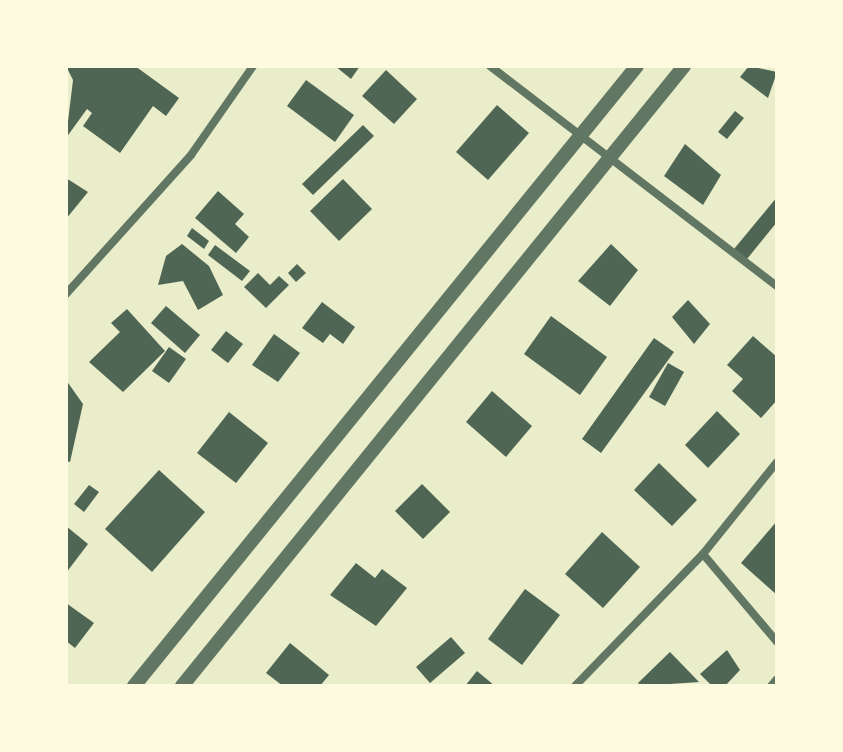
<!DOCTYPE html>
<html>
<head>
<meta charset="utf-8">
<style>
	body { margin:0 }
	#map { position:relative; width:843px; height:752px; overflow:hidden; background:#e9edc9; font-family:Raleway,sans-serif }
	div>[style] { position:absolute }
	[style*='--x'] { left:calc(var(--x)*1px); top:calc(var(--y)*1px); width:calc(var(--w)*1px); rotate:calc(var(--a)*1deg) }
	.building>* { inset:0; background:#4f6655 }
	.minor>* { height:8px; margin:-4px; padding:0 4px; transform-origin:4px; border-radius:4px; background:#617663 }
	.tertiary>* { height:14px; margin:-7px; padding:0 7px; transform-origin:7px; border-radius:7px; background:#617663 }
	span { translate:-50% -50%; white-space:nowrap; text-align:center; line-height:1.15; -webkit-text-stroke:6px #fefae0; paint-order:stroke }
	.frame { position:absolute; inset:0; border:68px solid #fefae0; pointer-events:none }
</style>
</head>
<body>
<div id="map">
	<div class="building">
		<i style="clip-path:polygon(66px 66px,135px 66px,179px 98px,166px 116px,153px 106px,120px 153px,83px 126px,92px 113px,87px 109px,66px 138px,73px 80px)"></i>
		<i style="clip-path:polygon(335px 66px,360px 66px,351px 79px)"></i>
		<i style="clip-path:polygon(749px 66px,777px 72px,768px 98px,740px 77px)"></i>
		<i style="clip-path:polygon(386px 70px,417px 99px,394px 124px,362px 96px)"></i>
		<i style="clip-path:polygon(306px 80px,354px 115px,335px 142px,287px 106px)"></i>
		<i style="clip-path:polygon(497px 105px,529px 133px,488px 180px,456px 152px)"></i>
		<i style="clip-path:polygon(735px 111px,744px 118px,727px 139px,718px 132px)"></i>
		<i style="clip-path:polygon(363px 125px,374px 136px,313px 195px,302px 184px)"></i>
		<i style="clip-path:polygon(685px 144px,721px 175px,703px 205px,664px 176px)"></i>
		<i style="clip-path:polygon(66px 178px,88px 192px,66px 219px)"></i>
		<i style="clip-path:polygon(343px 179px,372px 209px,339px 241px,310px 211px)"></i>
		<i style="clip-path:polygon(218px 191px,244px 214px,235px 224px,249px 237px,236px 253px,195px 218px)"></i>
		<i style="clip-path:polygon(777px 197px,777px 222px,747px 259px,734px 249px)"></i>
		<i style="clip-path:polygon(192px 228px,209px 241px,204px 249px,187px 236px)"></i>
		<i style="clip-path:polygon(182px 244px,209px 266px,223px 295px,198px 310px,183px 281px,158px 285px,166px 256px)"></i>
		<i style="clip-path:polygon(611px 244px,638px 270px,610px 306px,578px 281px)"></i>
		<i style="clip-path:polygon(215px 245px,250px 271px,242px 281px,208px 255px)"></i>
		<i style="clip-path:polygon(297px 264px,306px 273px,296px 282px,288px 273px)"></i>
		<i style="clip-path:polygon(258px 273px,270px 285px,279px 276px,289px 285px,266px 308px,244px 287px)"></i>
		<i style="clip-path:polygon(688px 300px,710px 324px,694px 344px,672px 317px)"></i>
		<i style="clip-path:polygon(322px 302px,355px 327px,343px 344px,330px 334px,323px 343px,302px 328px)"></i>
		<i style="clip-path:polygon(166px 306px,200px 335px,185px 353px,151px 323px)"></i>
		<i style="clip-path:polygon(127px 309px,165px 351px,123px 392px,89px 362px,120px 332px,111px 323px)"></i>
		<i style="clip-path:polygon(551px 316px,607px 357px,580px 395px,524px 354px)"></i>
		<i style="clip-path:polygon(226px 331px,243px 344px,228px 363px,211px 350px)"></i>
		<i style="clip-path:polygon(274px 334px,300px 353px,278px 382px,252px 365px)"></i>
		<i style="clip-path:polygon(753px 336px,777px 357px,777px 400px,761px 418px,732px 391px,743px 379px,727px 365px)"></i>
		<i style="clip-path:polygon(654px 338px,674px 352px,601px 453px,582px 439px)"></i>
		<i style="clip-path:polygon(169px 347px,186px 359px,169px 383px,152px 371px)"></i>
		<i style="clip-path:polygon(668px 363px,684px 372px,665px 406px,649px 397px)"></i>
		<i style="clip-path:polygon(66px 380px,83px 404px,70px 462px,66px 461px)"></i>
		<i style="clip-path:polygon(492px 391px,532px 426px,506px 457px,466px 422px)"></i>
		<i style="clip-path:polygon(717px 411px,740px 434px,708px 468px,685px 445px)"></i>
		<i style="clip-path:polygon(229px 412px,268px 443px,236px 483px,197px 453px)"></i>
		<i style="clip-path:polygon(659px 463px,697px 500px,672px 526px,634px 490px)"></i>
		<i style="clip-path:polygon(159px 470px,205px 512px,152px 572px,105px 529px)"></i>
		<i style="clip-path:polygon(422px 484px,450px 512px,423px 539px,395px 511px)"></i>
		<i style="clip-path:polygon(89px 485px,99px 492px,84px 512px,74px 504px)"></i>
		<i style="clip-path:polygon(777px 521px,777px 595px,741px 563px)"></i>
		<i style="clip-path:polygon(66px 526px,88px 544px,66px 573px)"></i>
		<i style="clip-path:polygon(602px 532px,640px 567px,603px 608px,565px 574px)"></i>
		<i style="clip-path:polygon(356px 563px,375px 578px,382px 569px,407px 588px,376px 626px,330px 595px)"></i>
		<i style="clip-path:polygon(525px 589px,560px 615px,522px 665px,488px 639px)"></i>
		<i style="clip-path:polygon(66px 603px,94px 623px,75px 648px,66px 641px)"></i>
		<i style="clip-path:polygon(451px 637px,465px 653px,430px 683px,416px 667px)"></i>
		<i style="clip-path:polygon(290px 643px,329px 675px,320px 686px,283px 686px,266px 673px)"></i>
		<i style="clip-path:polygon(727px 650px,740px 670px,725px 686px,712px 686px,700px 674px)"></i>
		<i style="clip-path:polygon(670px 652px,699px 682px,641px 686px,638px 683px)"></i>
		<i style="clip-path:polygon(477px 671px,495px 686px,465px 686px)"></i>
	</div>
	<div class="minor">
		<i style="--x:490;--y:66;--w:362;--a:37.5"></i>
		<i style="--x:66;--y:294;--w:187;--a:-48"></i>
		<i style="--x:191;--y:155;--w:108;--a:-55.1"></i>
		<i style="--x:703;--y:554;--w:115;--a:49.9"></i>
		<i style="--x:575;--y:686;--w:184;--a:-45.9"></i>
		<i style="--x:703;--y:554;--w:118;--a:-51.2"></i>
		<i style="--x:771;--y:686;--w:9;--a:-49"></i>
	</div>
	<div class="tertiary">
		<i style="--x:134;--y:686;--w:798;--a:-50.95"></i>
		<i style="--x:182;--y:686;--w:798;--a:-51"></i>
	</div>
	<div class="frame"></div>
</div>
</body>
</html>
